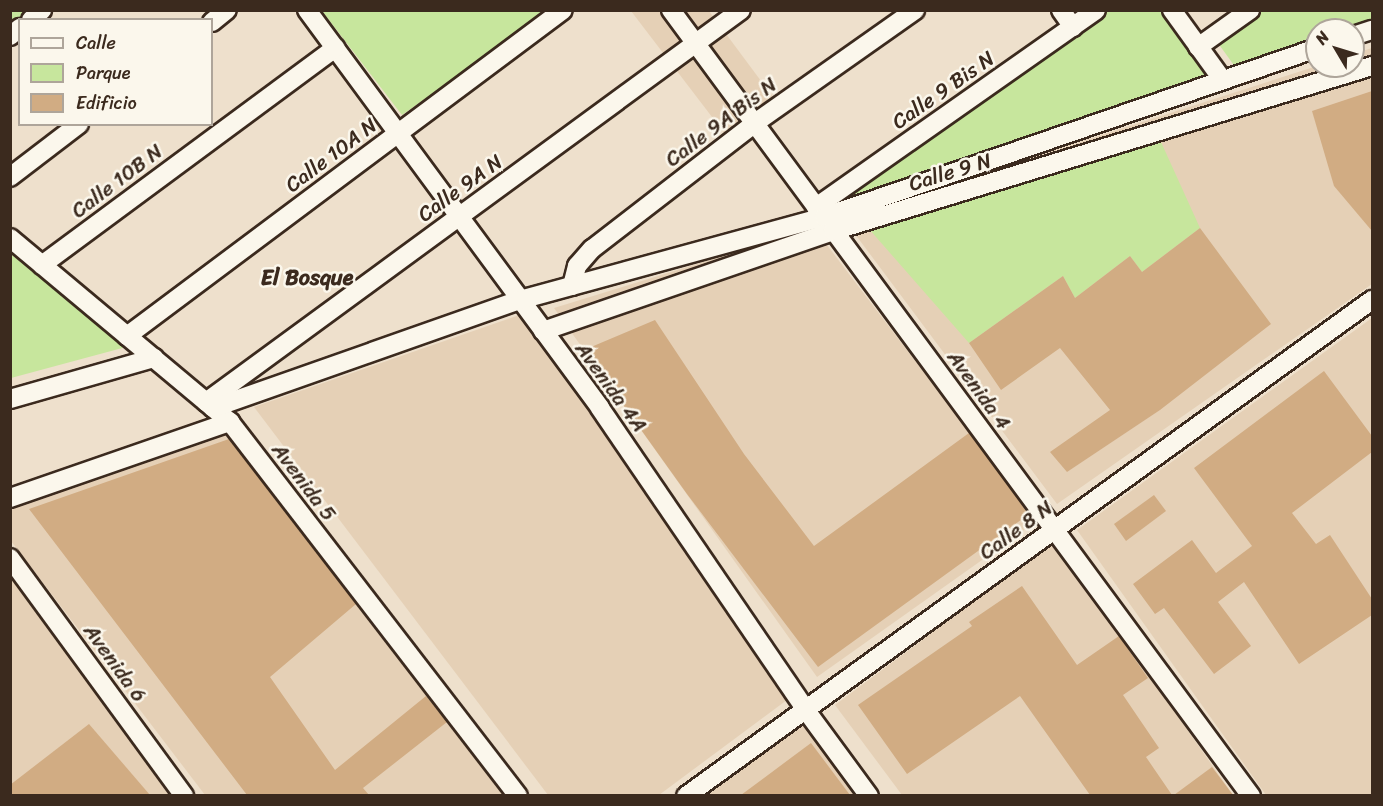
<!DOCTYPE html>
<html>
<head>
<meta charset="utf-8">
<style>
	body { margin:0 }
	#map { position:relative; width:1383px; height:806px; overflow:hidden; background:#eee0cc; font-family:Sriracha,sans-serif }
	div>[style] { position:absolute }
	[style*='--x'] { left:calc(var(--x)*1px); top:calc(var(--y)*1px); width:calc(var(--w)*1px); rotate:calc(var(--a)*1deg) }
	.built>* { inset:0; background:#e5d0b6 }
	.green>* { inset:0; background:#c7e69d }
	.building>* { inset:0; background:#d1ac83 }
	.roads { filter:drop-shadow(2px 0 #3b2a1e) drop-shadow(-2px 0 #3b2a1e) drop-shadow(0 2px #3b2a1e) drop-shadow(0 -2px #3b2a1e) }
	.minor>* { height:18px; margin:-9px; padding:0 9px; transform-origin:9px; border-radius:9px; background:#fbf7ec }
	span { translate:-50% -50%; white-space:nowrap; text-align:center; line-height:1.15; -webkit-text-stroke:5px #fbf7ec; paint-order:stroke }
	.street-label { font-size:21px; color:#3b2a1e }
	.neighbourhood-label { font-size:22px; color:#3b2a1e; font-weight:700 }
	.frame { position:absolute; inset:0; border:12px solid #3b2a1e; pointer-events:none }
	.legend { position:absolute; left:18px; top:18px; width:195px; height:108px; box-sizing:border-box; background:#fbf7ec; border:2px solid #aea59a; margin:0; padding:8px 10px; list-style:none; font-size:18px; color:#3b2a1e }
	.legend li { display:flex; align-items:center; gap:12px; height:30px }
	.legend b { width:30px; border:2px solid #aea59a }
	.north { position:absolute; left:1305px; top:18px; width:60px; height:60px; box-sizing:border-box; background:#fbf7ec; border:2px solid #aea59a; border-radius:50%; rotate:308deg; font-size:16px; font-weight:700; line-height:24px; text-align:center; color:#3b2a1e }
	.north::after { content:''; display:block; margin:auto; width:21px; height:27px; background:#3b2a1e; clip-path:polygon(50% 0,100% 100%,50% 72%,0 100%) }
</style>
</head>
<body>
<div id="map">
	<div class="built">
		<i style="clip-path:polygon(631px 11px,709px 11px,776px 101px,725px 134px)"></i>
		<i style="clip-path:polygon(1372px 48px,1372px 284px,1057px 504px,843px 218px,1317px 66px,1353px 66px,1353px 54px)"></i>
		<i style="clip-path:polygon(814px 228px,1037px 521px,817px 677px,554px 308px)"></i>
		<i style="clip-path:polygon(528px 312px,799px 691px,659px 795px,548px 795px,254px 407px)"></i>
		<i style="clip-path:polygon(1372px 318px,1372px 795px,1266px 795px,1077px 530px)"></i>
		<i style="clip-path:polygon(224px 422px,509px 795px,205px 795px,11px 541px,11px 502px)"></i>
		<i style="clip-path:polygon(1055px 541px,1233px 795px,902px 795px,835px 705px)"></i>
		<i style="clip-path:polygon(11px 574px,178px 795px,11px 795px)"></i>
		<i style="clip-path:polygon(809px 721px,866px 796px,705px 796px)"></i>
	</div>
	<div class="green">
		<i style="clip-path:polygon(11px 11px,49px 11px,37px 19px,20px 20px,11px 40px)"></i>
		<i style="clip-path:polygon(322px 11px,549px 11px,402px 115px)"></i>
		<i style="clip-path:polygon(1077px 11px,1167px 11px,1213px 75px,821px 206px,1080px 14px)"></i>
		<i style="clip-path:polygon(1257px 11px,1372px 11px,1372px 21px,1345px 30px,1317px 30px,1317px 40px,1236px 68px,1215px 39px)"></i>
		<i style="clip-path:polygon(1161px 142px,1200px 228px,1142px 272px,1130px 256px,1075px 298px,1063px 276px,969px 343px,869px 229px)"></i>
		<i style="clip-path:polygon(11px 254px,126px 347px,11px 378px)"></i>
	</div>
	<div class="building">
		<i style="clip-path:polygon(1372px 91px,1372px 231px,1334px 186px,1312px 111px)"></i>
		<i style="clip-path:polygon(1200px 228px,1271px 324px,1160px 410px,1067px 472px,1050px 452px,1110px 410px,1060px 348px,1001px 390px,969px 343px,1063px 276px,1075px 298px,1130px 256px,1142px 272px)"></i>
		<i style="clip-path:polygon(655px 320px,744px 454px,814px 546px,969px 433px,1029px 514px,818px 667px,687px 494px,584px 350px)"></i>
		<i style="clip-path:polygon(1324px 371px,1372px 436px,1372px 452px,1292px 513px,1316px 544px,1330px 535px,1372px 599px,1372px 615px,1299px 664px,1244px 582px,1218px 602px,1251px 646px,1214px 674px,1164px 608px,1155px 614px,1133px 584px,1192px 540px,1216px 573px,1252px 546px,1194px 468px)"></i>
		<i style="clip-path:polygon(229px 439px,356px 604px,270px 677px,335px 770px,426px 696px,447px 722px,363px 788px,369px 795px,247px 795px,29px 509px)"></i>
		<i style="clip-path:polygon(1154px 495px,1166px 511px,1126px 541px,1114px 524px)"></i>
		<i style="clip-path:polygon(1022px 586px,1077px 665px,1119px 636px,1148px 678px,1123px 695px,1159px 748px,1146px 757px,1172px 795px,1090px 795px,1020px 696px,907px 774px,858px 705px,972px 626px,969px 622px)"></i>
		<i style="clip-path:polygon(89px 724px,150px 795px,10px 795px,10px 785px)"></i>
		<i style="clip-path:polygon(811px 743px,850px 795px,741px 795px)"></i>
		<i style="clip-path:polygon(1212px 767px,1233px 795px,1174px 795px)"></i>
	</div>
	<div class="roads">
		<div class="minor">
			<i style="--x:307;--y:10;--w:494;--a:53.6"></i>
			<i style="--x:600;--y:408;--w:364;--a:55.7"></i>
			<i style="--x:805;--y:709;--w:108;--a:53.7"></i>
			<i style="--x:671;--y:10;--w:977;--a:53.58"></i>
			<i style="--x:1061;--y:10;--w:21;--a:55"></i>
			<i style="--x:1172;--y:10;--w:85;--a:54.1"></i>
			<i style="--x:31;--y:20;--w:15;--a:-42"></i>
			<i style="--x:212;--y:22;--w:19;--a:-39"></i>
			<i style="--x:10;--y:36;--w:13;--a:-39"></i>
			<i style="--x:1353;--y:36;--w:20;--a:-18"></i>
			<i style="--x:1198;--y:47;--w:64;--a:-35.4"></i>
			<i style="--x:10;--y:177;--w:87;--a:-37.5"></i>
			<i style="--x:816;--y:207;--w:342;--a:-35.1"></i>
			<i style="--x:10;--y:238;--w:287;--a:39.9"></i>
			<i style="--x:230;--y:422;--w:472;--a:52.4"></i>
			<i style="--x:42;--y:265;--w:365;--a:-36.5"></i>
			<i style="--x:572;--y:286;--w:21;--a:-76"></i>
			<i style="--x:577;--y:266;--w:23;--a:-49"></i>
			<i style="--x:592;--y:249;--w:206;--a:-37.7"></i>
			<i style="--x:755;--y:123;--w:196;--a:-35.2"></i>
			<i style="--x:543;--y:331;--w:307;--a:-19"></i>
			<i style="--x:833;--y:231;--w:564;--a:-17.02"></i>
			<i style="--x:127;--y:336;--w:544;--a:-36.79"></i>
			<i style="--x:10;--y:399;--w:150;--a:-15.9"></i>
			<i style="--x:206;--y:402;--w:663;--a:-36.23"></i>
			<i style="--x:213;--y:408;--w:325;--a:-19.4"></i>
			<i style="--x:520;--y:300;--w:315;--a:-15.3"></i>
			<i style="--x:824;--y:217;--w:521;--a:-18.92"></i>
			<i style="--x:10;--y:498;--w:233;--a:-19.1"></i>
			<i style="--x:10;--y:558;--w:295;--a:53.8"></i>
			<i style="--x:686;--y:796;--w:847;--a:-35.87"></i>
		</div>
	</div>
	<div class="street-label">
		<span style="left:943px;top:90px;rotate:-35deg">Calle 9 Bis N</span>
		<span style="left:721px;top:122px;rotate:-37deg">Calle 9A Bis N</span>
		<span style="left:331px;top:155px;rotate:-37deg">Calle 10A N</span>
		<span style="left:950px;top:172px;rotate:-17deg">Calle 9 N</span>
		<span style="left:117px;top:181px;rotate:-37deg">Calle 10B N</span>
		<span style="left:460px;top:188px;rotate:-36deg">Calle 9A N</span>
		<span style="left:611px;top:387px;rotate:54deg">Avenida 4A</span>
		<span style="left:979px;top:390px;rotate:54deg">Avenida 4</span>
		<span style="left:304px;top:482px;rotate:53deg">Avenida 5</span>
		<span style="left:1016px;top:530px;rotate:-36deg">Calle 8 N</span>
		<span style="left:115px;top:663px;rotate:54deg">Avenida 6</span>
	</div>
	<div class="neighbourhood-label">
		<span style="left:307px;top:278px">El Bosque</span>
	</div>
	<div class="frame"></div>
	<ul class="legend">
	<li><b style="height:8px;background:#fbf7ec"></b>Calle</li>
	<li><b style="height:16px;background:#c7e69d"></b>Parque</li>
	<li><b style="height:16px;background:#d1ac83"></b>Edificio</li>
	</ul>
	<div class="north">N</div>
</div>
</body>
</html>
